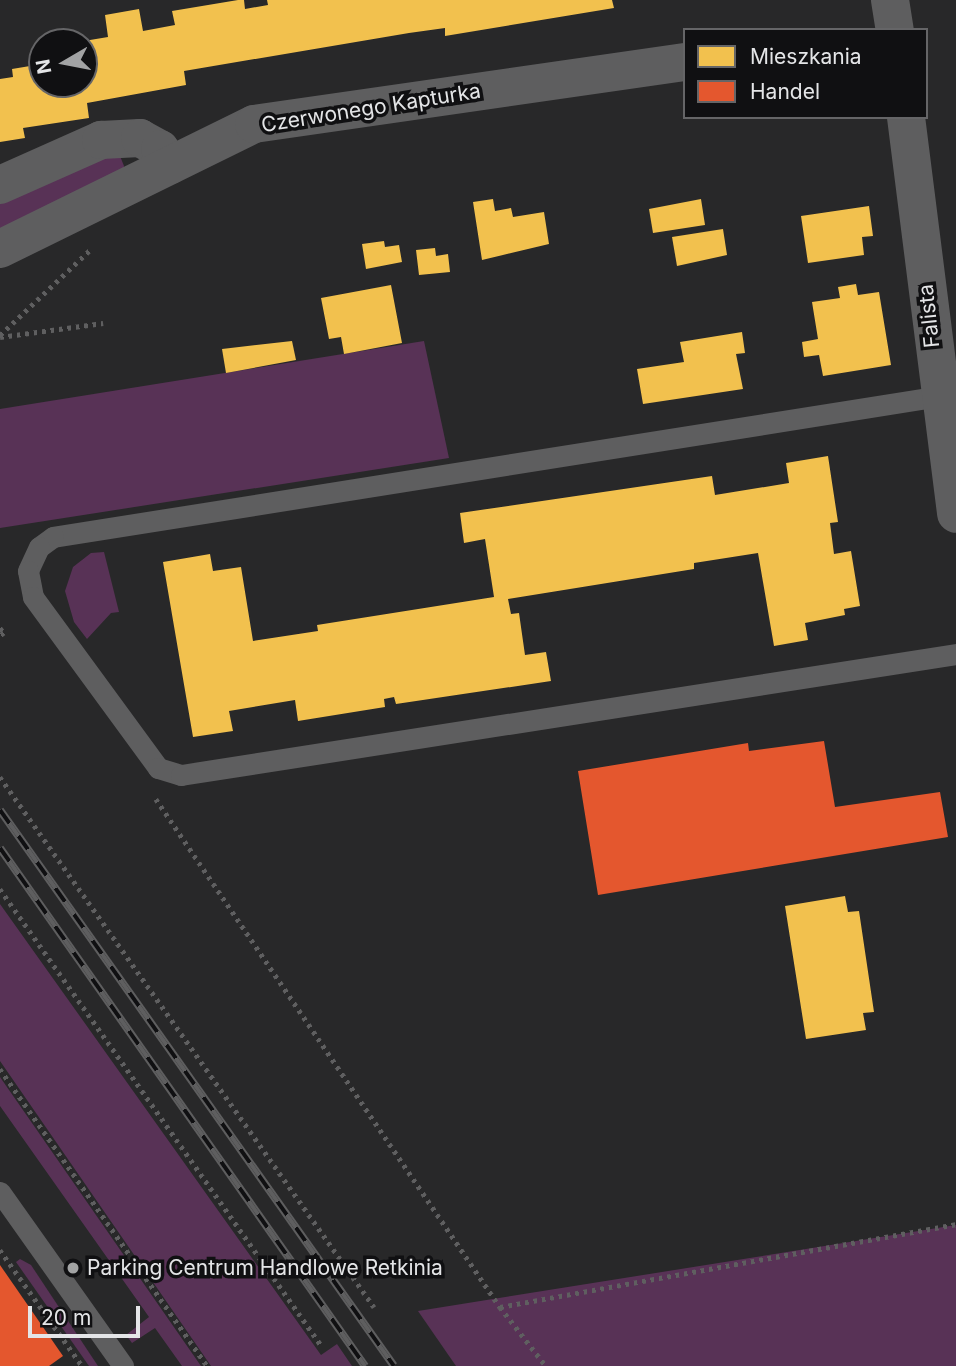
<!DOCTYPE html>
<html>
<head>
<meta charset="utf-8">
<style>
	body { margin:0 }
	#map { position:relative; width:956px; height:1366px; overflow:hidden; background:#282829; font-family:Inter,sans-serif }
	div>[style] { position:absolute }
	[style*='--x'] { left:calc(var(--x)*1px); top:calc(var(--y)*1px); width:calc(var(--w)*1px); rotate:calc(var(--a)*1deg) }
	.green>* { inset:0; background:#583256 }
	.homes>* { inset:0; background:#f2c14e }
	.shops>* { inset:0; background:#e4572e }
	.path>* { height:4.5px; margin-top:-2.25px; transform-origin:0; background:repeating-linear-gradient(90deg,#5f5f60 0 3.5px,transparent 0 8.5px) }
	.lane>* { height:21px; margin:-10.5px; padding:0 10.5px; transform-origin:10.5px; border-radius:10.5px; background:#5e5e5f }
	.street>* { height:38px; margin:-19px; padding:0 19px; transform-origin:19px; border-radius:19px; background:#5e5e5f }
	.rail>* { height:8px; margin-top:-4px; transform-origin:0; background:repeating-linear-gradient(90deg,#101012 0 16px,#5e5e5f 0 32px); box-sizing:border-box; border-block:2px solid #5e5e5f }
	.dots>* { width:19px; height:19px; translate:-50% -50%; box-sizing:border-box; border:4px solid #101012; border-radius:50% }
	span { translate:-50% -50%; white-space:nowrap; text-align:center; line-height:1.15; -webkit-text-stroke:7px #101012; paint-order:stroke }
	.street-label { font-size:21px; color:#e4e5e7 }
	.poi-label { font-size:21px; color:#e4e5e7 }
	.left { translate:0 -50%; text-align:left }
	.legend { position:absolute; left:683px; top:28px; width:245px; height:91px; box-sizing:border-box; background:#101012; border:2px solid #656567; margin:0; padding:9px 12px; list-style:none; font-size:21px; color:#e4e5e7 }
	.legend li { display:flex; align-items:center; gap:14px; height:35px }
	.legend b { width:35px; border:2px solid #656567 }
	.north { position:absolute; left:28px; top:28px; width:70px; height:70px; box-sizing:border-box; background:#101012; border:2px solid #656567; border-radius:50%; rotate:260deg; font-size:19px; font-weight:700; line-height:28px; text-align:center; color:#e4e5e7 }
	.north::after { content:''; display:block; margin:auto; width:24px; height:32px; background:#a2a3a4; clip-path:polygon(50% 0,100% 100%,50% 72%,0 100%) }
	.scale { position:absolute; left:28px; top:1306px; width:112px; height:32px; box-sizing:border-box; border:4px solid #e4e5e7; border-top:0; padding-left:9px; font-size:21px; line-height:24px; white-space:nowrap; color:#e4e5e7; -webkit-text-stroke:5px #101012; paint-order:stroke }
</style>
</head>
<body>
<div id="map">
	<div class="green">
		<i style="clip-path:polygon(116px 146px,124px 166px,121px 181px,0 239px,0 197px)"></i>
		<i style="clip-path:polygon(424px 341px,449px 458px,0 528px,0 409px)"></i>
		<i style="clip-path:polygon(104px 552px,119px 612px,111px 613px,87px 639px,74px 622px,65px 591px,73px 567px,91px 553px)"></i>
		<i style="clip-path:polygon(0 904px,321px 1355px,337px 1344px,352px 1366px,211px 1366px,0 1061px)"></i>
		<i style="clip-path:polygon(0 1077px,162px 1310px,201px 1366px,182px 1366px,155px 1328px,132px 1343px,126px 1335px,149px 1317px,0 1106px)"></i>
		<i style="clip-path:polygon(956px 1225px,956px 1366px,456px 1366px,418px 1311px)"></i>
		<i style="clip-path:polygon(20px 1259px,31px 1265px,98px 1366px,89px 1366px,16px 1262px)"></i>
	</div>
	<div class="homes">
		<i style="clip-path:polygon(238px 0,244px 0,245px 9px,268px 5px,267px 0,612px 0,614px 8px,445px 36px,445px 28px,409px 33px,184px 71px,186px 85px,87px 103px,89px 118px,23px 128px,25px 138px,0 142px,0 79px,13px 77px,12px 69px,42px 64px,42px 84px,84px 84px,84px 41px,108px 37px,105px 15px,139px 9px,143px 31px,175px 25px,172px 11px)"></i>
		<i style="clip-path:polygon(493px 199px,495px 211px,511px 208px,513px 217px,544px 212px,549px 244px,482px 260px,473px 202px)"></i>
		<i style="clip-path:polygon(701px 199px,705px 225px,653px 233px,649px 209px)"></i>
		<i style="clip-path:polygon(869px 206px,873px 236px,862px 237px,864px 255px,808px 263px,801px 216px)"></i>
		<i style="clip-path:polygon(723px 229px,727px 255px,677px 266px,672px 237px)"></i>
		<i style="clip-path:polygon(384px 241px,385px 247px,399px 245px,402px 262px,366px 269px,362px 244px)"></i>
		<i style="clip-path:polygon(435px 248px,436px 256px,448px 254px,450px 272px,419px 275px,416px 250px)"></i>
		<i style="clip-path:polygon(856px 284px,858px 295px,879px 292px,891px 365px,823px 376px,819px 355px,804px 357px,802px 342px,818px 339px,812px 302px,840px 298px,838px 287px)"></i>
		<i style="clip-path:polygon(391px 285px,402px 343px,344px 354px,341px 337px,329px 339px,321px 298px)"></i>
		<i style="clip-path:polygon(742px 332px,745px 353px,736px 354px,743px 389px,643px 404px,637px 369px,684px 362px,680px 342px)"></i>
		<i style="clip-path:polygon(292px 341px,296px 360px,226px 373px,222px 349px)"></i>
		<i style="clip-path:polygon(828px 456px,838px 522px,830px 523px,834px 554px,851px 551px,860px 606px,844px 609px,845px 615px,805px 623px,808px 640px,774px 646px,758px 553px,694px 563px,694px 569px,508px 599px,511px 614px,519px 613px,525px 655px,546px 652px,551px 681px,396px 704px,394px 697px,384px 699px,385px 707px,298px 721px,295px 700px,229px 711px,233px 731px,193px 737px,163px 562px,210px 554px,213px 571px,241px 567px,253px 641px,318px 631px,317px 625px,494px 597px,485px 539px,464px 543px,460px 513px,712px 476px,715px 495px,789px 483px,786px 463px)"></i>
		<i style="clip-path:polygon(845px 896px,848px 912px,859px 911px,874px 1012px,863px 1013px,866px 1030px,806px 1039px,785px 906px)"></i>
	</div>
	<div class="shops">
		<i style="clip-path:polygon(824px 741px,835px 807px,940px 792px,948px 837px,598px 895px,578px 771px,748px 743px,749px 751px)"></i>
		<i style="clip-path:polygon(0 1265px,63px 1356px,49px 1366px,0 1366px)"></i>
	</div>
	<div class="path">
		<i style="--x:0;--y:335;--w:125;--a:-43.4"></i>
		<i style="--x:0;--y:337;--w:104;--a:-7.7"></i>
		<i style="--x:0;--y:628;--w:6;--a:51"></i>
		<i style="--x:4;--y:633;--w:5;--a:143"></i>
		<i style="--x:0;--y:777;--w:649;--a:54.79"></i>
		<i style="--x:156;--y:799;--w:614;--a:55.9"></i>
		<i style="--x:500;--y:1307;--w:463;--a:-10.3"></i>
		<i style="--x:0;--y:889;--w:558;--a:54.86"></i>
		<i style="--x:0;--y:1069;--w:362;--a:55.1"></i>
		<i style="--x:0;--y:1250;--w:142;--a:54.7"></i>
		<i style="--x:500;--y:1307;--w:75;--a:52.1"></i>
	</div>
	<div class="lane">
		<i style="--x:940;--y:396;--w:898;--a:170.97"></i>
		<i style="--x:53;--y:537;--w:17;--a:144"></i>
		<i style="--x:39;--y:547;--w:26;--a:115"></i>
		<i style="--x:28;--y:571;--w:26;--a:79"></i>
		<i style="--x:33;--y:597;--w:212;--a:53.8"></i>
		<i style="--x:158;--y:768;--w:24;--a:17"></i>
		<i style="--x:181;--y:775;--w:784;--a:-8.87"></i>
		<i style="--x:0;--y:1192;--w:213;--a:54.7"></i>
	</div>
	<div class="street">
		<i style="--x:890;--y:0;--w:30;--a:81"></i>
		<i style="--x:906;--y:117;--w:400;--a:82.8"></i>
		<i style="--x:0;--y:185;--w:111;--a:-24"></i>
		<i style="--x:101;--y:140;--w:39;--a:-3"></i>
		<i style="--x:140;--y:138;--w:23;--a:29"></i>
		<i style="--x:160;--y:149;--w:19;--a:58"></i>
		<i style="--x:0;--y:249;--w:283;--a:-26.2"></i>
		<i style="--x:254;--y:124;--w:435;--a:-8.2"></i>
	</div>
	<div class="rail">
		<i style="--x:0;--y:810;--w:681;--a:54.68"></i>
		<i style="--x:0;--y:848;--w:634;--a:54.83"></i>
	</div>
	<div class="dots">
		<i style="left:73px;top:1268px;background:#a2a3a4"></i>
	</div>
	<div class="street-label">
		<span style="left:371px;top:108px;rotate:-9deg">Czerwonego Kapturka</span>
		<span style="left:929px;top:316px;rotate:-96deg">Falista</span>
	</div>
	<div class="poi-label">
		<span class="left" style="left:87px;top:1268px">Parking Centrum Handlowe Retkinia</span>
	</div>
	<ul class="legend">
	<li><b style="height:19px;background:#f2c14e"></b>Mieszkania</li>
	<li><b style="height:19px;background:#e4572e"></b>Handel</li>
	</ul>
	<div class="north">N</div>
	<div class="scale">20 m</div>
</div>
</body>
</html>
